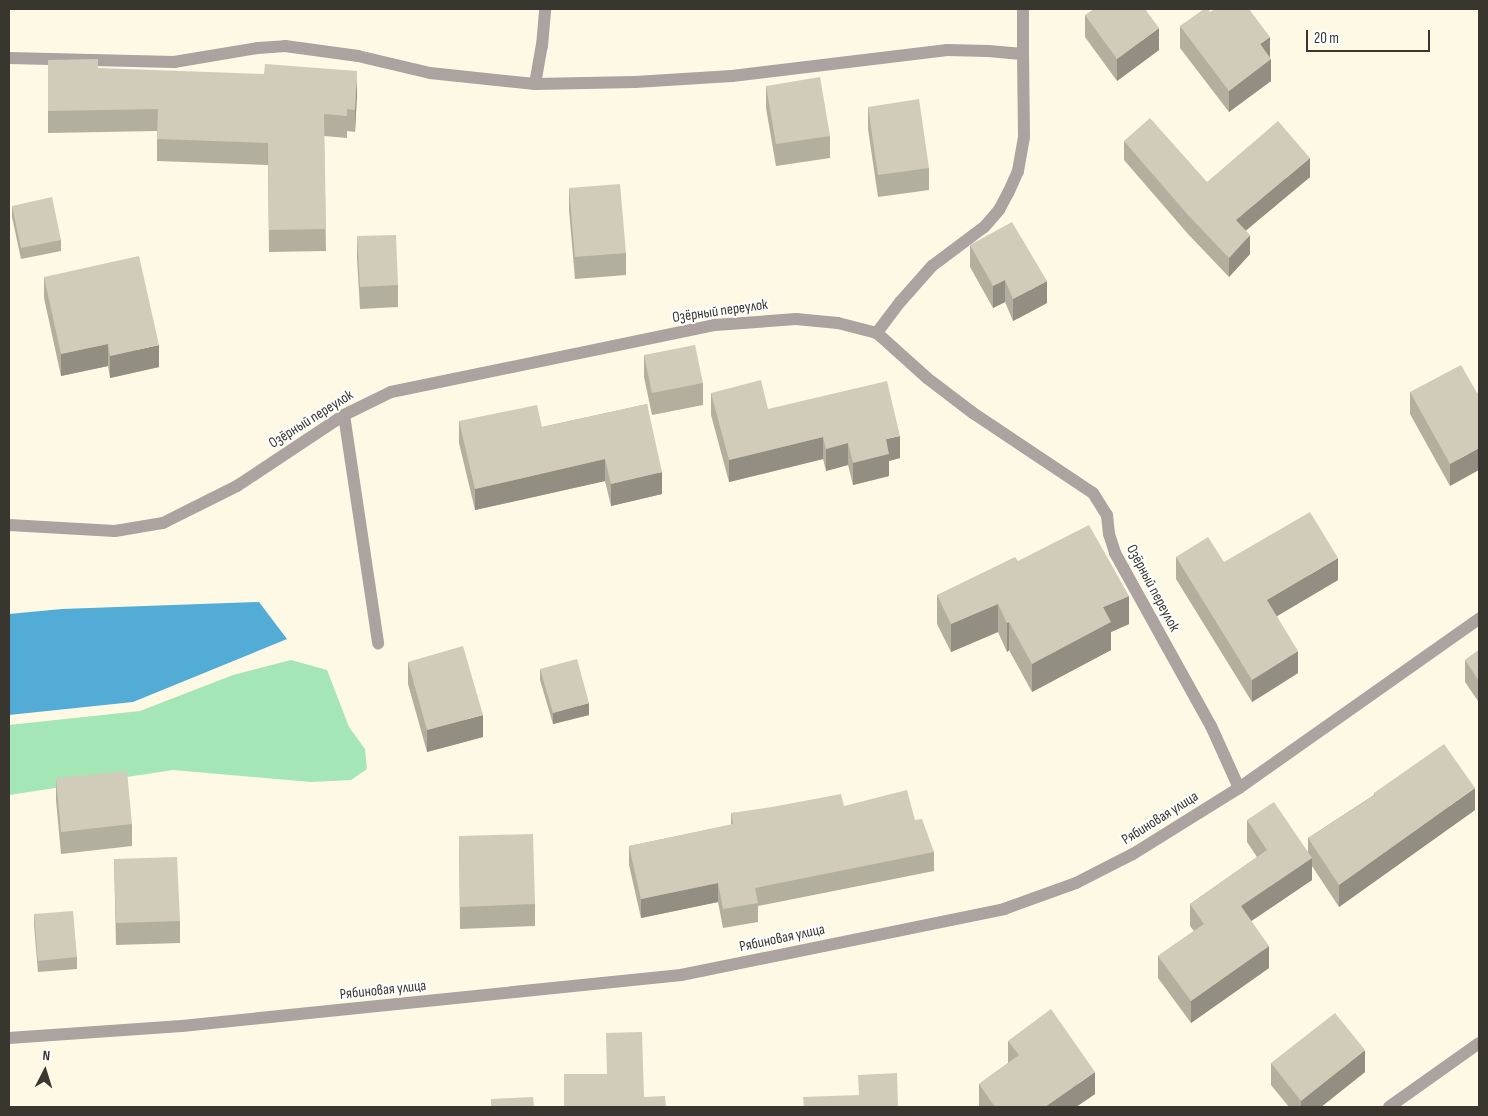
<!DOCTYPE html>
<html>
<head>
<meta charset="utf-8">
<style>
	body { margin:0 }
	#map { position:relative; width:1488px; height:1116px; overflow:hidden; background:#fdf9e5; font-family:"Sofia Sans Condensed",sans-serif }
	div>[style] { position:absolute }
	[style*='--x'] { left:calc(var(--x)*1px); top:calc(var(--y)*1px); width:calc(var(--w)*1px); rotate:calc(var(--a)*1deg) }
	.green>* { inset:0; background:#a5e6b6 }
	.water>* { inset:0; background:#52acd5 }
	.minor>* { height:12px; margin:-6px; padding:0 6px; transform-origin:6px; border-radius:6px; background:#aca2a0 }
	.wall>* { inset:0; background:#b3af9f }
	.shaded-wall>* { inset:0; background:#928f82 }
	.building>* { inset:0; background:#d0ccb9 }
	span { translate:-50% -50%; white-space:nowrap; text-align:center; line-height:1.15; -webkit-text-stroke:4px #fff; paint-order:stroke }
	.street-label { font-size:15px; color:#38362f }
	.frame { position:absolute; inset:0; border:10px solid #38362f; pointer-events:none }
	.north { position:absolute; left:20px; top:1046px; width:50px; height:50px; -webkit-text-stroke:4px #fff; paint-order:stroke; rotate:5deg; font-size:14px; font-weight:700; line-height:20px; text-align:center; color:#38362f }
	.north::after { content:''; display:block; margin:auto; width:18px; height:22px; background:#38362f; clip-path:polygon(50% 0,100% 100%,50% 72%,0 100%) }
	.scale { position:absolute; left:1306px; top:30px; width:124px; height:22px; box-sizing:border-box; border:2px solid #38362f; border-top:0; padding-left:6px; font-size:15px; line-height:18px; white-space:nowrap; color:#38362f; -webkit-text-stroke:4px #fff; paint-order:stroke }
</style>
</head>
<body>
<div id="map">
	<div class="green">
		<i style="clip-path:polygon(291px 660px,327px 670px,349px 727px,365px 749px,367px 769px,351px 780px,311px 782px,173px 770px,9px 795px,9px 725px,140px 711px,233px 675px)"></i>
	</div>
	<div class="water">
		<i style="clip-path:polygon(259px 602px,287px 639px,133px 702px,9px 715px,9px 614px,62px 609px)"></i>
	</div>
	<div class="minor">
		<i style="--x:1023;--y:9;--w:45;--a:90"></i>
		<i style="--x:9;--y:58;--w:165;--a:1.4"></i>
		<i style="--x:174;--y:62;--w:85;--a:-9.5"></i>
		<i style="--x:258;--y:48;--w:27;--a:-4"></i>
		<i style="--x:285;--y:46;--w:74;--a:7.8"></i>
		<i style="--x:358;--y:56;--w:74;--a:13.3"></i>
		<i style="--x:430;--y:73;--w:106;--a:6"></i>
		<i style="--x:535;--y:84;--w:100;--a:-1.1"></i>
		<i style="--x:635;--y:82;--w:97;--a:-3.5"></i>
		<i style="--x:732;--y:76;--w:217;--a:-6.9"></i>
		<i style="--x:947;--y:50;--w:41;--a:1.4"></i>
		<i style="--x:988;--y:51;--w:35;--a:5"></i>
		<i style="--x:1023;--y:54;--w:83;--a:89.3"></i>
		<i style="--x:1024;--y:137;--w:35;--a:100"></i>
		<i style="--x:1018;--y:171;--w:24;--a:114"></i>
		<i style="--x:1008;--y:193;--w:19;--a:118"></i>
		<i style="--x:999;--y:210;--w:23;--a:131"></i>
		<i style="--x:984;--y:227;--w:65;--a:143.1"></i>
		<i style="--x:932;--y:266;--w:48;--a:131.6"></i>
		<i style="--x:900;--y:302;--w:39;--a:127"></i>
		<i style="--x:535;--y:84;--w:39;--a:-80"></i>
		<i style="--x:542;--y:46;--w:37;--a:-85"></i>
		<i style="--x:344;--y:415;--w:231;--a:81.5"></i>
		<i style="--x:9;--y:525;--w:106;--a:3.2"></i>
		<i style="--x:115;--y:531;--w:49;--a:-9.5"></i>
		<i style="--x:163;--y:523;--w:83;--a:-26.6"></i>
		<i style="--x:237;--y:486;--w:128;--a:-33.6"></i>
		<i style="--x:344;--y:415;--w:52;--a:-26.1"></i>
		<i style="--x:391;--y:392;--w:331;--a:-11.7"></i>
		<i style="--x:715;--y:325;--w:81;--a:-4.2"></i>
		<i style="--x:796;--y:319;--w:42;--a:5.4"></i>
		<i style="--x:838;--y:323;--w:40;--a:14.4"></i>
		<i style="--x:877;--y:333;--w:67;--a:42"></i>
		<i style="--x:927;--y:378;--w:58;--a:37.3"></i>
		<i style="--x:973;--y:413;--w:144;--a:33.7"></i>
		<i style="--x:1093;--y:493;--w:26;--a:58"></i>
		<i style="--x:1107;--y:515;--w:19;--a:84"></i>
		<i style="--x:1109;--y:534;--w:20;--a:72"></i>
		<i style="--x:1115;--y:553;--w:198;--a:61"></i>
		<i style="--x:1211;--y:726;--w:68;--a:65.7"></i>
		<i style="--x:9;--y:1038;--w:173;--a:-4"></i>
		<i style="--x:182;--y:1026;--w:502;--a:-5.84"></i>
		<i style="--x:681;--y:975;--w:330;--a:-11.5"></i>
		<i style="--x:1004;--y:909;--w:77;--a:-19.9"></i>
		<i style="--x:1076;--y:883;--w:64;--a:-27"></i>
		<i style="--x:1133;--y:854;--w:125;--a:-31.9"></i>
		<i style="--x:1239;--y:788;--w:294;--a:-35.2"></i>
		<i style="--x:1389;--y:1107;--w:110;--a:-35.4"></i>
	</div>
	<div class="wall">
		<i style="clip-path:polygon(1210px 12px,1270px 58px,1271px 81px,1229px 112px,1180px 48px,1180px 26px)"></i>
		<i style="clip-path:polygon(1085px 15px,1159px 50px,1117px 81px,1085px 37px)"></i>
		<i style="clip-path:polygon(48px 60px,98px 68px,357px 93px,355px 132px,347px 131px,347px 138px,324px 136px,326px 251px,269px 252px,268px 165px,157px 161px,157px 131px,48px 133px)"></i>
		<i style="clip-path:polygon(766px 86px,830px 136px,830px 158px,776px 166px,766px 108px)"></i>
		<i style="clip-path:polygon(868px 107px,929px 168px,929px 190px,878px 197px,868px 129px)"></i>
		<i style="clip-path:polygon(1124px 141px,1207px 182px,1310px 177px,1246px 230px,1250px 254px,1229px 277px,1188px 234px,1124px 160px)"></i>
		<i style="clip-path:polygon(569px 188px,626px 253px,626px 275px,575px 279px,569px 210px)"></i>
		<i style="clip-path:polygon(12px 206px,61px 240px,61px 251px,21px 259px,12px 217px)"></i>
		<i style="clip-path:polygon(357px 236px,398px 285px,398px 307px,360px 309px,357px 258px)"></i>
		<i style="clip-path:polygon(970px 245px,1047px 303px,1013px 321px,1005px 302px,993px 308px,970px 267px)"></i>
		<i style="clip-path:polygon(44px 277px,159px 367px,110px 378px,108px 366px,61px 376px,44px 298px)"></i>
		<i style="clip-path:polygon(644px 355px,703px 383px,703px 405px,652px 415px,644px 377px)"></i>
		<i style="clip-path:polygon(1410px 392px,1477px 393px,1450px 486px,1410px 414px)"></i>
		<i style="clip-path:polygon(711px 393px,768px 409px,900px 458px,889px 461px,889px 476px,853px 485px,848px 465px,826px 471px,823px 459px,729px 482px,711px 415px)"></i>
		<i style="clip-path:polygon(647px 404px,662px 494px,611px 506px,605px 481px,475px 510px,459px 443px,459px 421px,542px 427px)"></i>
		<i style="clip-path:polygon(1176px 557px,1224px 562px,1338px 580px,1277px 616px,1298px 673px,1252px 702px,1176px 579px)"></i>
		<i style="clip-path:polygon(1018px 561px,1129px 624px,1111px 632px,1111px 650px,1032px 692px,1009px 650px,1007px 652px,998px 632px,951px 652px,937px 624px,937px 595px)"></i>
		<i style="clip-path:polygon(1479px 650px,1479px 717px,1478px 715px,1478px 701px,1465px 682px,1465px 660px)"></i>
		<i style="clip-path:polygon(408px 662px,483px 737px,427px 752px,408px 684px)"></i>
		<i style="clip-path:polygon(540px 669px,589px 715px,553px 724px,540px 680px)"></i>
		<i style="clip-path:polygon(56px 778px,132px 824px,132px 846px,61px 854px,56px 800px)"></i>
		<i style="clip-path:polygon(1374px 793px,1475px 810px,1339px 907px,1312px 866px,1312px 880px,1251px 921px,1269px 968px,1191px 1023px,1158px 978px,1158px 956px,1194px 931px,1190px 926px,1190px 904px,1257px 857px,1247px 842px,1247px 820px,1308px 853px,1308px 838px,1374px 795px)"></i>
		<i style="clip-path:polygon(844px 806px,915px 820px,934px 852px,934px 871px,758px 906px,758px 922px,723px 928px,718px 902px,641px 918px,629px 865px,629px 846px,731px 825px,731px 813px)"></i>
		<i style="clip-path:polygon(459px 836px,535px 904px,535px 926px,460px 929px)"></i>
		<i style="clip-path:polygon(114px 859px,180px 921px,180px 943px,116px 945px)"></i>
		<i style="clip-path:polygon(34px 914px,77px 957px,77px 969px,38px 972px,34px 925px)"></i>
		<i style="clip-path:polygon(1008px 1041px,1095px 1094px,1076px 1107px,979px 1107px,979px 1084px,1008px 1063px)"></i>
		<i style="clip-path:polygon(1271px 1063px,1365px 1072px,1321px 1107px,1289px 1107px,1271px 1085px)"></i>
	</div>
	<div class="shaded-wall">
		<i style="clip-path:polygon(1159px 28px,1159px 50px,1117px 81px,1117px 59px)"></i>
		<i style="clip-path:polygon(1270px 37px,1270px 59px,1260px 44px)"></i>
		<i style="clip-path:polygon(1271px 59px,1271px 81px,1229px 112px,1229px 91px)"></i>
		<i style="clip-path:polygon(357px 71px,357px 93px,355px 132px,355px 110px)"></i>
		<i style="clip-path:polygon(1310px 158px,1310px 177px,1236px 239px,1236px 220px)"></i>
		<i style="clip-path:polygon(1250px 235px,1250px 254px,1229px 277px,1229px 258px)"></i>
		<i style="clip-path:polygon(1005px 280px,1005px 302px,993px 308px,993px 286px)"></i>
		<i style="clip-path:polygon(1047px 281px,1047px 303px,1013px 321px,1013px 299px)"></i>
		<i style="clip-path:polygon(108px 344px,108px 366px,61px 376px,61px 354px)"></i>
		<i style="clip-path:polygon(159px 345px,159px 367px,110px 378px,110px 356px)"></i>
		<i style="clip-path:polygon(900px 436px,900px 458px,889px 461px,889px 476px,853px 485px,853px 463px,886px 439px)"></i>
		<i style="clip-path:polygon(823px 437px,823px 459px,729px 482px,729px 460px)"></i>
		<i style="clip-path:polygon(848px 443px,848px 465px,826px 471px,826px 449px)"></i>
		<i style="clip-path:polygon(1479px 448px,1479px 470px,1450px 486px,1450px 464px)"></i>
		<i style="clip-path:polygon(605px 459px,605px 481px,475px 510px,475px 489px)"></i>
		<i style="clip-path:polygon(662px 472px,662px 494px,611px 506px,611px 484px)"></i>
		<i style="clip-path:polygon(1338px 558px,1338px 580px,1267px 622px,1267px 600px)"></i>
		<i style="clip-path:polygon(1129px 596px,1129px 624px,1111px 632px,1111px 650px,1032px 692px,1032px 664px,1103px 607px)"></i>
		<i style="clip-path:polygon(998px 604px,998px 632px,951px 652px,951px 624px)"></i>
		<i style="clip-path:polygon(1009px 622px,1009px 650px,1007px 652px,1007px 623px)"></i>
		<i style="clip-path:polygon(1298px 651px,1298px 673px,1252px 702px,1252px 680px)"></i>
		<i style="clip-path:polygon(589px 703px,589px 715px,553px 724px,553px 713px)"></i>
		<i style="clip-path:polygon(483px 715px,483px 737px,427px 752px,427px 730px)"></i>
		<i style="clip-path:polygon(1475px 788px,1475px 810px,1339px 907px,1339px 885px)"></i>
		<i style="clip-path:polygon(1312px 858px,1312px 880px,1241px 928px,1241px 906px)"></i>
		<i style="clip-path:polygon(718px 883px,718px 902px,641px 918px,641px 899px)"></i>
		<i style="clip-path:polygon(1269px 946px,1269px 968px,1191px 1023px,1191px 1001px)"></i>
		<i style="clip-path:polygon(1365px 1050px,1365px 1072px,1321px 1107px,1301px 1107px,1301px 1101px)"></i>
		<i style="clip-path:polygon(1095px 1072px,1095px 1094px,1076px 1107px,1045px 1107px)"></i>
	</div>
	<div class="building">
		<i style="clip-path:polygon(1094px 9px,1145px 9px,1159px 28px,1117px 59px,1085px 15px)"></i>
		<i style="clip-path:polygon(1204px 9px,1208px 9px,1210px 12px,1215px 9px,1249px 9px,1270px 37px,1260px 44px,1271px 59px,1229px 91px,1180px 26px)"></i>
		<i style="clip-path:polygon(98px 59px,98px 68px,264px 74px,265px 64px,357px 71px,355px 110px,347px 109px,347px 116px,324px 114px,326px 229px,269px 230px,268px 143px,157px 139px,158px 109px,48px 111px,48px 60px)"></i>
		<i style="clip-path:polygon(820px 77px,830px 136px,776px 144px,766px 86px)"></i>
		<i style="clip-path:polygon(919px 99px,929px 168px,878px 175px,868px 107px)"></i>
		<i style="clip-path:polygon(1150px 118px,1207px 182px,1278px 121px,1310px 158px,1236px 220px,1250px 235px,1229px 258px,1188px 215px,1124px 141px)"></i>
		<i style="clip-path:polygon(620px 184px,626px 253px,575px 257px,569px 188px)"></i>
		<i style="clip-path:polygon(52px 197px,61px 240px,21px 248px,12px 206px)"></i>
		<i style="clip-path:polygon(1012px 222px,1047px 281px,1013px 299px,1005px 280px,993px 286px,970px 245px)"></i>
		<i style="clip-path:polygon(396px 235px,398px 285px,360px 287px,357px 236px)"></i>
		<i style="clip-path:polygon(139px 256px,159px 345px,110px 356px,108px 344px,61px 354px,44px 277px)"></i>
		<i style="clip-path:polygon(695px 345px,703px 383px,652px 393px,644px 355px)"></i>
		<i style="clip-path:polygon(1461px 365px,1477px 393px,1479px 392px,1479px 448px,1450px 464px,1410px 392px)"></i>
		<i style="clip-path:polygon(761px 380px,768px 409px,887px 381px,900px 436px,886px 439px,889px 454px,853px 463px,848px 443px,826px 449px,823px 437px,729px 460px,711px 393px)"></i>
		<i style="clip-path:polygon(647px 404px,662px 472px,611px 484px,605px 459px,475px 489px,459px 421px,537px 405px,542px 427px)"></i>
		<i style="clip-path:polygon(1310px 512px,1338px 558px,1267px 600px,1298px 651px,1252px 680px,1176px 557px,1208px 537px,1224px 562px)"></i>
		<i style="clip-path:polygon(1089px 525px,1129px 596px,1103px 607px,1111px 622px,1032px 664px,1009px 622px,1007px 623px,998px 604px,951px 624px,937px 595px,1015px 557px,1018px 561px)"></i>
		<i style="clip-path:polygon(463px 646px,483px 715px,427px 730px,408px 662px)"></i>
		<i style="clip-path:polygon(1479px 650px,1479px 681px,1465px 660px)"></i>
		<i style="clip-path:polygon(577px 659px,589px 703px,553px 713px,540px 669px)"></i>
		<i style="clip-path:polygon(1444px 744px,1475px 788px,1339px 885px,1308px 838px,1375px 795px,1374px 793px)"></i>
		<i style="clip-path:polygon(127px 771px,132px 824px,61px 832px,56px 778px)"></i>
		<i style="clip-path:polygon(907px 790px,915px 820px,922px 819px,934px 852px,755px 888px,758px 903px,723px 909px,718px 883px,641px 899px,629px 846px,733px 824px,731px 813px,772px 807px,841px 794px,844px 806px)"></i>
		<i style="clip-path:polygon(1274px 802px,1312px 858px,1241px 906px,1269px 946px,1191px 1001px,1158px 956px,1204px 924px,1190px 904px,1267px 850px,1247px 820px)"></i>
		<i style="clip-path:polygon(533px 834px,535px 904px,460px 907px,459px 836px)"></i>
		<i style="clip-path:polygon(177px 857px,180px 921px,116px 923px,114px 859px)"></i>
		<i style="clip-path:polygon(73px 911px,77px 957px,38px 961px,34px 914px)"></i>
		<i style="clip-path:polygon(1051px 1009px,1095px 1072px,1045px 1107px,995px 1107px,979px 1084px,1019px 1055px,1008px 1041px)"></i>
		<i style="clip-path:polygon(1335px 1013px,1365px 1050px,1301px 1101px,1271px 1063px)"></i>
		<i style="clip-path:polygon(642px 1032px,644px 1097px,665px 1096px,666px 1107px,564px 1107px,564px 1074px,607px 1074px,606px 1033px)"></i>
		<i style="clip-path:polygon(897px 1073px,898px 1107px,804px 1107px,803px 1097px,859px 1095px,858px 1075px)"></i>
		<i style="clip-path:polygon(533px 1097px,534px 1107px,491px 1107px,491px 1099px)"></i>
		<i style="clip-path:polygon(376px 1106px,376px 1107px,340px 1107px)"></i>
	</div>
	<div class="street-label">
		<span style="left:720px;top:311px;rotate:-8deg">Озёрный переулок</span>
		<span style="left:311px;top:419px;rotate:-32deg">Озёрный переулок</span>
		<span style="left:1153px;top:588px;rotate:62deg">Озёрный переулок</span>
		<span style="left:1160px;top:818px;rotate:-32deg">Рябиновая улица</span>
		<span style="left:782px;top:938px;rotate:-12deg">Рябиновая улица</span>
		<span style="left:383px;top:990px;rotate:-6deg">Рябиновая улица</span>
	</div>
	<div class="frame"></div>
	<div class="north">N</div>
	<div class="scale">20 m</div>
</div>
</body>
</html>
